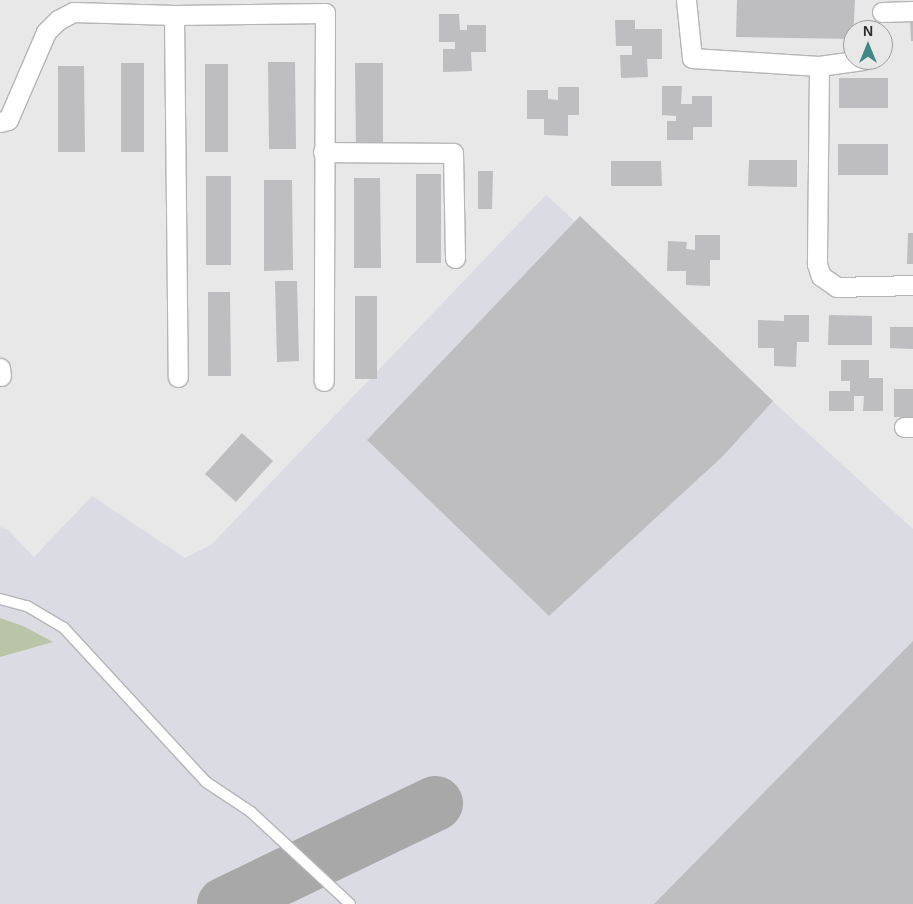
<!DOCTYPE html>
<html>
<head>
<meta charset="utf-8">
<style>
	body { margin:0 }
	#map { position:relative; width:913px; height:904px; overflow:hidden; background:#e8e8e9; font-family:Arial,sans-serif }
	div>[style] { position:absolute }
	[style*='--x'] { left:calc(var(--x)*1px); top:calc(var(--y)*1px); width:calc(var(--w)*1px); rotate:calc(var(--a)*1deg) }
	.built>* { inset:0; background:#dbdbe4 }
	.green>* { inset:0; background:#bac4a6 }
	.taxiway>* { height:55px; margin:-27.5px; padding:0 27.5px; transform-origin:27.5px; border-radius:27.5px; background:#a8a8a8 }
	.building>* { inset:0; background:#bebdbf }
	.roads { filter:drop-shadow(1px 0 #b5b5b7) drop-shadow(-1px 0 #b5b5b7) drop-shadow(0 1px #b5b5b7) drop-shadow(0 -1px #b5b5b7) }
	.service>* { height:10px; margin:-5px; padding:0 5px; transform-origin:5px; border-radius:5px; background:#fff }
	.minor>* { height:19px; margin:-9.5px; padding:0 9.5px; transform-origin:9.5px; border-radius:9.5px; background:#fff }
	span { translate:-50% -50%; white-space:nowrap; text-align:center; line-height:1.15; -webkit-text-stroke:4px #e8e8e9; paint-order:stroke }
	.north { position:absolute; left:843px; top:20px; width:50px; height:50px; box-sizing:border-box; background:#e8e8e9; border:1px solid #9d9d9e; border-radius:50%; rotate:0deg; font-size:14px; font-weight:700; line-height:20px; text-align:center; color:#2d2d2d }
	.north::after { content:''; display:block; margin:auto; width:18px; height:22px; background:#408884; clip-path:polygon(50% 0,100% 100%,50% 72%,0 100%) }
</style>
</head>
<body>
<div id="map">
	<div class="built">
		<i style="clip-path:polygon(546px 195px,913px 529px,913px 904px,0 904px,0 527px,8px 530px,34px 557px,92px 496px,185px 558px,211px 545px)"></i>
	</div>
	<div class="green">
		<i style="clip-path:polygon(0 618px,23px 626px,53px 642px,0 657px)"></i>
	</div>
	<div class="taxiway">
		<i style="--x:224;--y:904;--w:234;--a:-25.6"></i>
	</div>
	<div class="building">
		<i style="clip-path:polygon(737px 0,855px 0,853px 39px,736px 37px)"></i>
		<i style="clip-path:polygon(439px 14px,459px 14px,460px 30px,467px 30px,467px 25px,486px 25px,486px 52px,471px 52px,472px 71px,443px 72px,443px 49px,455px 49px,455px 42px,439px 42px)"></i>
		<i style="clip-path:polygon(910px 18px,913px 18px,913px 41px,911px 41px)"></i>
		<i style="clip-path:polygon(615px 20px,635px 20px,635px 29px,662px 29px,662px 59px,647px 59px,648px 77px,621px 78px,620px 55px,632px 55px,632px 46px,616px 46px)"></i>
		<i style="clip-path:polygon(268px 62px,295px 62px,296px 149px,269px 149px)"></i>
		<i style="clip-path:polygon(121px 63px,144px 63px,144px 152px,121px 152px)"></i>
		<i style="clip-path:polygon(355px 63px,383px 63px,383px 150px,356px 150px)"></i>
		<i style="clip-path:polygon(205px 64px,228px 64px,228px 152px,205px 152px)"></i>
		<i style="clip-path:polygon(58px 66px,84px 66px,85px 152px,58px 152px)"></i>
		<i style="clip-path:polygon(839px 78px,888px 78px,888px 108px,839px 108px)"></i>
		<i style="clip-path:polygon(662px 86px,682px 86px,681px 104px,692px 104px,692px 96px,712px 96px,712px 127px,693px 127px,693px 140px,667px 140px,667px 121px,676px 121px,676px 116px,662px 115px)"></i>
		<i style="clip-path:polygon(558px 87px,579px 87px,579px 115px,568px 115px,568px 136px,544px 135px,544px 119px,527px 119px,527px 90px,548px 90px,548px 99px,558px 100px)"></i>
		<i style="clip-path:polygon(838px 144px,888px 144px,888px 175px,838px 175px)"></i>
		<i style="clip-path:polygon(749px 160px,797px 160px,797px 187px,748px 186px)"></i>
		<i style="clip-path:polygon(611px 161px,661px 161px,662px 186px,611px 186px)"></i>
		<i style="clip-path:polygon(478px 171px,493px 171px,492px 209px,478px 209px)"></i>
		<i style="clip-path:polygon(416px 174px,441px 174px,441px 263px,416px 263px)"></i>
		<i style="clip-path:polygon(206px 176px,231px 176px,231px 265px,206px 265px)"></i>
		<i style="clip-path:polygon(354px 178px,380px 178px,381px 268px,354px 268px)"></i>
		<i style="clip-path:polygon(264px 180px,292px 180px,293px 270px,264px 271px)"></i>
		<i style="clip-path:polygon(580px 216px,773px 401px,722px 457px,549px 616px,367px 440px)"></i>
		<i style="clip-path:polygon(908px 233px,913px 233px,913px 264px,907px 264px)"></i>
		<i style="clip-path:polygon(695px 235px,720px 235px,720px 260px,710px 260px,710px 286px,686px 285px,686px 271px,667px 271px,668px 241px,687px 242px,686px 249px,695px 250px)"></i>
		<i style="clip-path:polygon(275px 281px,297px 281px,299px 361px,277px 362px)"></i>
		<i style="clip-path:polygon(208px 292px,230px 292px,231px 376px,208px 376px)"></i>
		<i style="clip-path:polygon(355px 296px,377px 296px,377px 379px,355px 379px)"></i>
		<i style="clip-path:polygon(784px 315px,809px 315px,809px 342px,797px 342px,796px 367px,774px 366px,774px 348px,758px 348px,758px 320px,784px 321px)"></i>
		<i style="clip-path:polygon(829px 315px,872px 316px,872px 345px,828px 345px)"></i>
		<i style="clip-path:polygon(890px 327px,913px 327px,913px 349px,890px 348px)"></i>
		<i style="clip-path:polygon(841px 360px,869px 360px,869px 378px,883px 378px,883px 411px,863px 411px,864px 396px,854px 396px,854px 411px,829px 411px,829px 391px,850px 391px,850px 381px,841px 381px)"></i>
		<i style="clip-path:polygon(894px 389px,913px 389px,913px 417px,894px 417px)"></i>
		<i style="clip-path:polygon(242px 433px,273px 461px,236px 502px,205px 474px)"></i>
		<i style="clip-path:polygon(913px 641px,913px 904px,654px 904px)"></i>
	</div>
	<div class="roads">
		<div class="service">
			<i style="--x:0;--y:599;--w:28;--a:15"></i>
			<i style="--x:27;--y:606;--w:43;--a:30.7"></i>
			<i style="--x:64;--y:628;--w:209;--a:47.3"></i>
			<i style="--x:206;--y:782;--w:54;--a:33.7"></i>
			<i style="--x:251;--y:812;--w:135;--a:42.9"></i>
		</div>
		<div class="minor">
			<i style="--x:686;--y:0;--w:58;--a:84.1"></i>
			<i style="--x:692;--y:58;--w:127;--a:3.6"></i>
			<i style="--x:819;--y:66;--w:44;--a:-7.8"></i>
			<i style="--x:882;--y:12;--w:31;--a:-2"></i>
			<i style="--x:174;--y:15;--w:362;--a:89.4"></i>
			<i style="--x:819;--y:66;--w:198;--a:90.6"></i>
			<i style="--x:817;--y:264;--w:13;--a:72"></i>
			<i style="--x:821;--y:276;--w:19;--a:35"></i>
			<i style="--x:837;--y:287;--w:76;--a:-1.5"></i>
			<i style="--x:0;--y:122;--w:8;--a:-14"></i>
			<i style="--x:8;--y:120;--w:96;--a:-66.6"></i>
			<i style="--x:46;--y:32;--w:17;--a:-45"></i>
			<i style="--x:58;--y:20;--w:17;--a:-28"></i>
			<i style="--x:73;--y:12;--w:101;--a:1.7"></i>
			<i style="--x:174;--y:15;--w:151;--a:-0.8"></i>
			<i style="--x:325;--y:13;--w:368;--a:90.2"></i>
			<i style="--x:323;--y:152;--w:130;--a:0.4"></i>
			<i style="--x:453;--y:153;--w:105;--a:88.9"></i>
			<i style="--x:0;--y:368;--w:8;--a:83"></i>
			<i style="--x:904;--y:427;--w:9;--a:0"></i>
		</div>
	</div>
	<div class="north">N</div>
</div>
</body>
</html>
